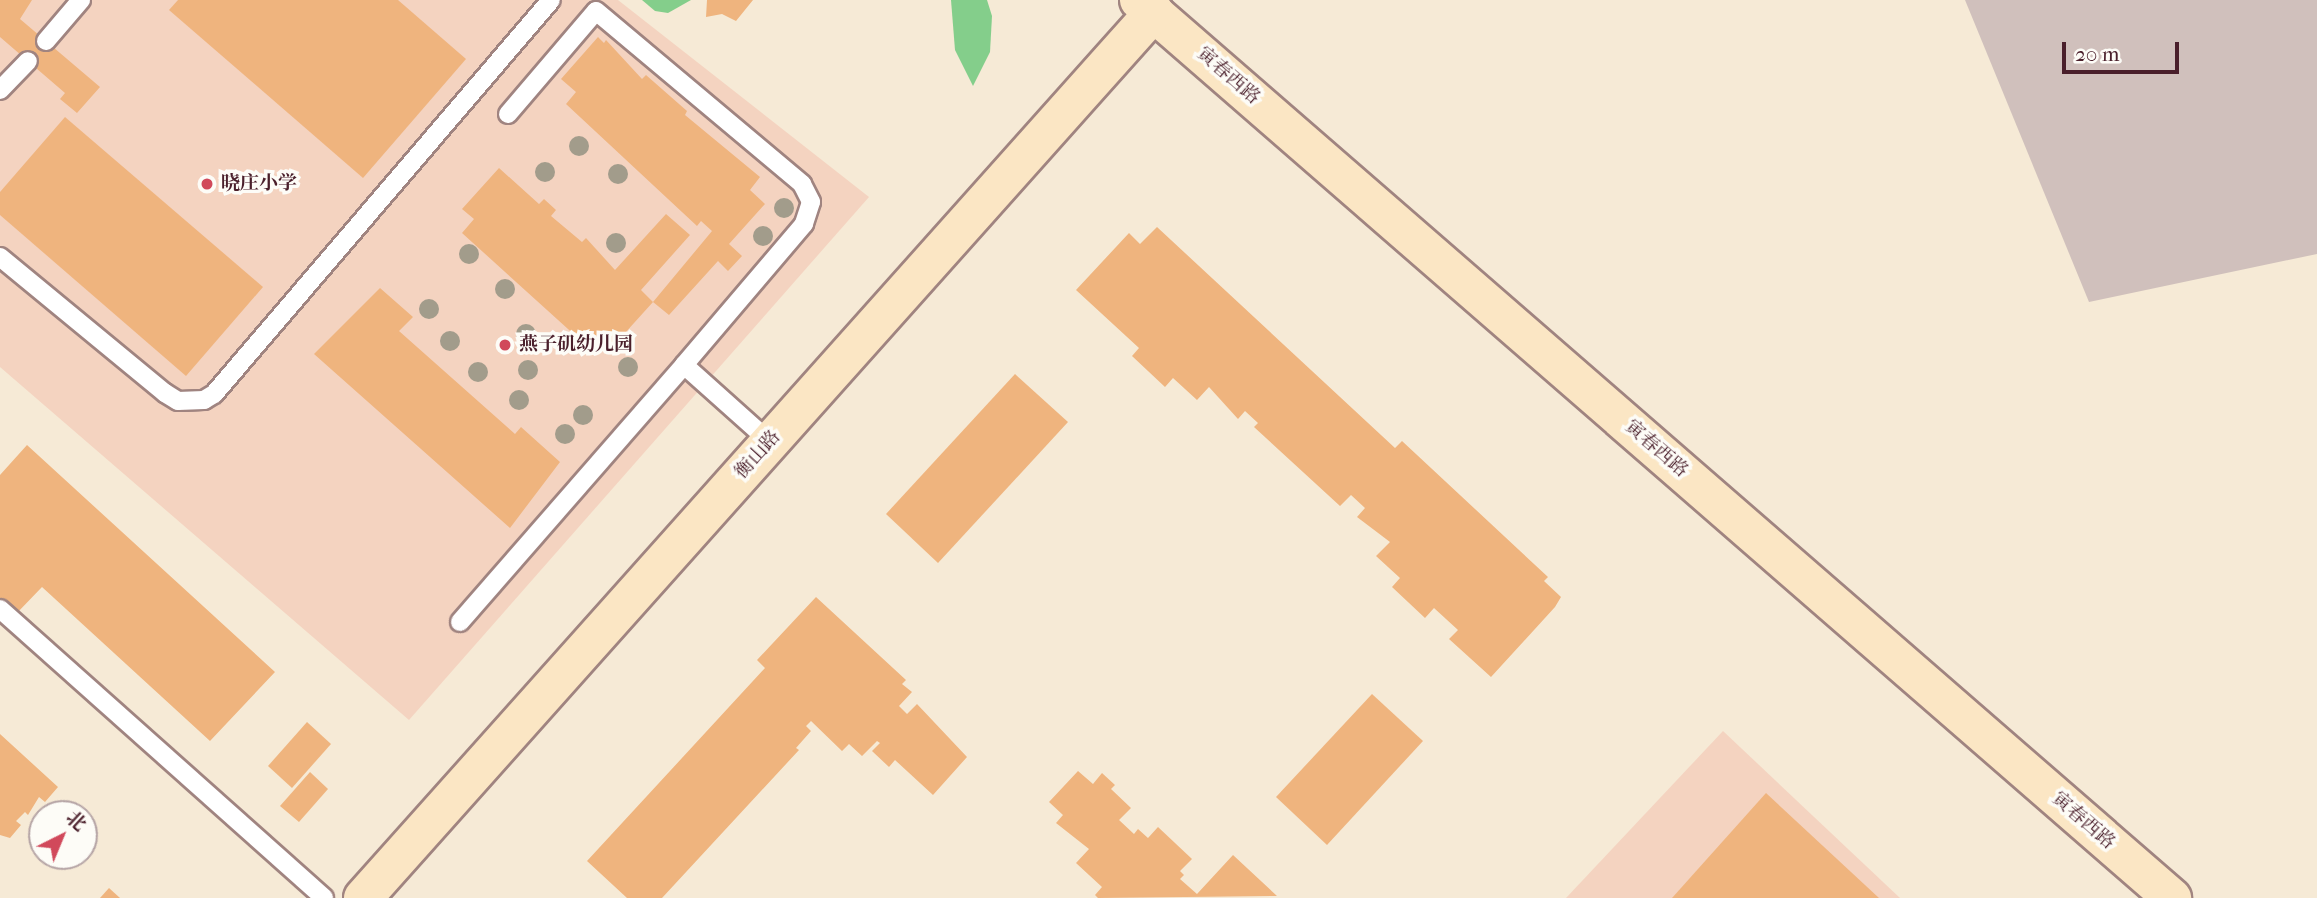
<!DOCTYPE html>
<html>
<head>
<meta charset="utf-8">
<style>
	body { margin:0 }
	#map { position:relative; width:2317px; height:898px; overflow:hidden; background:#f6ead6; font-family:"IM FELL French Canon","Noto Serif SC",serif }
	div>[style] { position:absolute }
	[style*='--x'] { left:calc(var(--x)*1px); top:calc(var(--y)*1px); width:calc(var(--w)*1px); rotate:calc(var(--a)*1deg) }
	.built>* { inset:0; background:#f4d3c0 }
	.industrial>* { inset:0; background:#d0c0bc }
	.green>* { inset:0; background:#84ce8b }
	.building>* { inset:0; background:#efb47e }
	.roads { filter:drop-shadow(2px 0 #a08480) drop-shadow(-2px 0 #a08480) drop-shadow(0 2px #a08480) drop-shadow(0 -2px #a08480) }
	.lane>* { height:18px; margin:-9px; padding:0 9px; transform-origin:9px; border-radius:9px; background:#fff }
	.secondary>* { height:38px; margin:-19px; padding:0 19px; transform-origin:19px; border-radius:19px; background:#fbe6c4 }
	.trees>* { width:20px; height:20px; margin:-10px; border-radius:50%; background:#a29c8b }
	.dots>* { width:19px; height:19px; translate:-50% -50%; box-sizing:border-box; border:4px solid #fdfcf7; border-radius:50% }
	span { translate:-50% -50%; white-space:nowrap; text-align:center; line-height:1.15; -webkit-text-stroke:7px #fdfcf7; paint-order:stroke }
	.street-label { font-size:19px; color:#4a1f2b }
	.poi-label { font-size:19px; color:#4a1f2b; font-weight:700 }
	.left { translate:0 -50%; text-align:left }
	.north { position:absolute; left:28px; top:800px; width:70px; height:70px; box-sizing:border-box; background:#fdfcf7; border:2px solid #b5a4a5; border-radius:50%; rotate:43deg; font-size:19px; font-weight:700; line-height:28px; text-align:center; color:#4a1f2b }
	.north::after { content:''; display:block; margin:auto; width:24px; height:32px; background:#d1495b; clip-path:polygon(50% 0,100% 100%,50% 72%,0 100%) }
	.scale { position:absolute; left:2062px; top:42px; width:117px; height:32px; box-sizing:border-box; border:4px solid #4a1f2b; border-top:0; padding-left:9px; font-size:21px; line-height:24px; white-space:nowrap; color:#4a1f2b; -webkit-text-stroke:5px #fdfcf7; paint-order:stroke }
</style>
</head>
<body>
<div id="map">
	<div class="built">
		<i style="clip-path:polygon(0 0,618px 0,869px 197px,409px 720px,0 367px)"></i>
		<i style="clip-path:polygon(1723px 731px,1900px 898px,1566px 898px)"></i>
	</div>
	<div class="industrial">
		<i style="clip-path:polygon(1965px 0,2317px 0,2317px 254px,2089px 302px)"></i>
	</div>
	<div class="green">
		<i style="clip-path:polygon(642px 0,691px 0,668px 13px,655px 11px)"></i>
		<i style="clip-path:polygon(951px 0,987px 0,992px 16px,990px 52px,973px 86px,955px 50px)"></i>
	</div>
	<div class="building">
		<i style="clip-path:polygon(0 0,32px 0,20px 19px,100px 87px,77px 113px,60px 99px,65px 93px,0 37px)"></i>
		<i style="clip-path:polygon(178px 0,398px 0,466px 59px,363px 178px,169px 10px)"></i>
		<i style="clip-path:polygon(707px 0,753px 0,736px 21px,722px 14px,706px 17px)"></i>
		<i style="clip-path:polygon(598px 37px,604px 43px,606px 40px,642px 79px,646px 75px,687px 111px,685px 115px,760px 177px,750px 190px,765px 204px,729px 244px,742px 256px,728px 271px,718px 261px,669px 315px,653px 302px,712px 231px,701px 221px,697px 226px,566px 104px,576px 92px,561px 79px)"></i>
		<i style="clip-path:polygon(65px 117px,263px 287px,186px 376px,0 215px,0 192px)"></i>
		<i style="clip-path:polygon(499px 168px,539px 204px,544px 199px,556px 210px,551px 216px,582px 242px,586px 238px,615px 270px,666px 214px,690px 235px,641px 290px,653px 302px,606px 354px,593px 343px,589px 348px,462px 233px,474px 219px,462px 209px)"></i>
		<i style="clip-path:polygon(1157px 227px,1395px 448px,1402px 441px,1548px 577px,1544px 581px,1561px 597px,1555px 607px,1491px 677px,1449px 639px,1458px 630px,1434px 608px,1425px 618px,1392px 587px,1400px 578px,1376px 556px,1390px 542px,1357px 517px,1365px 508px,1351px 495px,1340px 506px,1254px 427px,1258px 423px,1245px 411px,1238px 419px,1209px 387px,1197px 400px,1173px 378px,1165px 387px,1132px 356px,1139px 348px,1076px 290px,1129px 233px,1140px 244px)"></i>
		<i style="clip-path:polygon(380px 288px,413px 317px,399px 331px,515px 434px,521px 427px,560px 462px,510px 528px,314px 354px)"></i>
		<i style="clip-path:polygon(1015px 374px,1068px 422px,938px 563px,886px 514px)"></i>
		<i style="clip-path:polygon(27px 445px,275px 672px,210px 741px,42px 587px,16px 614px,0 599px,0 475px)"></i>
		<i style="clip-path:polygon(816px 597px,906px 680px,902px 684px,912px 692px,899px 706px,907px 714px,917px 704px,967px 757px,933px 795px,895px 760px,889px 767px,872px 751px,880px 743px,877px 741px,862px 756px,849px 744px,842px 751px,811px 721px,806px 726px,811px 731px,796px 748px,799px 750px,662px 898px,627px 898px,587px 861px,765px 668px,757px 660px)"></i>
		<i style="clip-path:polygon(1372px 694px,1423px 741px,1327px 845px,1276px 797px)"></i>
		<i style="clip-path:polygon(307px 722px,331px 744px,292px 788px,268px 766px)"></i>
		<i style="clip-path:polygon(0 734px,58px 787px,45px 802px,39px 797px,28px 815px,25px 812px,16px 821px,21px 825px,10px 838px,0 835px)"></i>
		<i style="clip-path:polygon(1078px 771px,1093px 784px,1102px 773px,1115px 785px,1111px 789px,1131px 808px,1119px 820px,1134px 834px,1138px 829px,1148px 838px,1158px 827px,1192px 859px,1180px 871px,1184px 875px,1180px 879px,1197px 894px,1233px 855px,1277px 896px,1098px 898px,1095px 895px,1102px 887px,1076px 863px,1089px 849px,1056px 823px,1063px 815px,1049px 802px)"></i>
		<i style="clip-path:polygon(310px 772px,328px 789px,299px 822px,280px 806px)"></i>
		<i style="clip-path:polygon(1766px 793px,1879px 898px,1672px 898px)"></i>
		<i style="clip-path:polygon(109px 888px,120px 898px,100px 898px)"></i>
	</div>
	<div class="roads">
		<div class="lane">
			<i style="--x:46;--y:41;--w:54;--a:-49.5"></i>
			<i style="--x:0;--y:90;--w:40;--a:-46"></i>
			<i style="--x:508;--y:114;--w:135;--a:-49.5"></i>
			<i style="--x:596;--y:11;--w:269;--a:40"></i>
			<i style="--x:802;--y:184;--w:20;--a:63"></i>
			<i style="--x:811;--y:202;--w:23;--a:108"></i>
			<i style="--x:804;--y:224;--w:185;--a:130.4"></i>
			<i style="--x:684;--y:365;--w:115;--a:41.8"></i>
			<i style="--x:0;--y:257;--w:214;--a:39.5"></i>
			<i style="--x:165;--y:393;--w:15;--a:32"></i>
			<i style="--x:178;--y:401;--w:26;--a:-2"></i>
			<i style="--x:204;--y:400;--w:12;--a:-31"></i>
			<i style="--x:214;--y:394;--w:518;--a:-49.46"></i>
			<i style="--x:0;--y:609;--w:434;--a:41.7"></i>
			<i style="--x:460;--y:622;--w:341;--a:-48.9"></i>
		</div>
		<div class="secondary">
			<i style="--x:1139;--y:0;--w:1369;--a:41"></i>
			<i style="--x:363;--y:898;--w:1188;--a:-48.24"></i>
		</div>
	</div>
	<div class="trees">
		<i style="left:579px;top:146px"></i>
		<i style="left:545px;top:172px"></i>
		<i style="left:618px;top:174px"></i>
		<i style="left:784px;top:208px"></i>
		<i style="left:763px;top:236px"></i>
		<i style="left:616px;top:243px"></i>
		<i style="left:469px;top:254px"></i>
		<i style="left:505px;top:289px"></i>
		<i style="left:429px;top:309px"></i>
		<i style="left:526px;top:334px"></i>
		<i style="left:450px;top:341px"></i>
		<i style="left:628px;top:367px"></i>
		<i style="left:528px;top:370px"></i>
		<i style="left:478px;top:372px"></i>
		<i style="left:519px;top:400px"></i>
		<i style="left:583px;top:415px"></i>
		<i style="left:565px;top:434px"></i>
	</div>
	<div class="dots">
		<i style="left:207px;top:184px;background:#d1495b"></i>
		<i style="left:505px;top:345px;background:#d1495b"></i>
	</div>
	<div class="street-label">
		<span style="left:1228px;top:76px;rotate:41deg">寅春西路</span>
		<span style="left:1656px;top:449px;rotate:41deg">寅春西路</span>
		<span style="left:758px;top:455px;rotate:-48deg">衡山路</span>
		<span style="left:2083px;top:821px;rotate:41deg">寅春西路</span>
	</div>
	<div class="poi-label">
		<span class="left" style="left:221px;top:184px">晓庄小学</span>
		<span class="left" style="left:519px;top:345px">燕子矶幼儿园</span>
	</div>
	<div class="north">北</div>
	<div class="scale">20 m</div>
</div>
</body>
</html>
